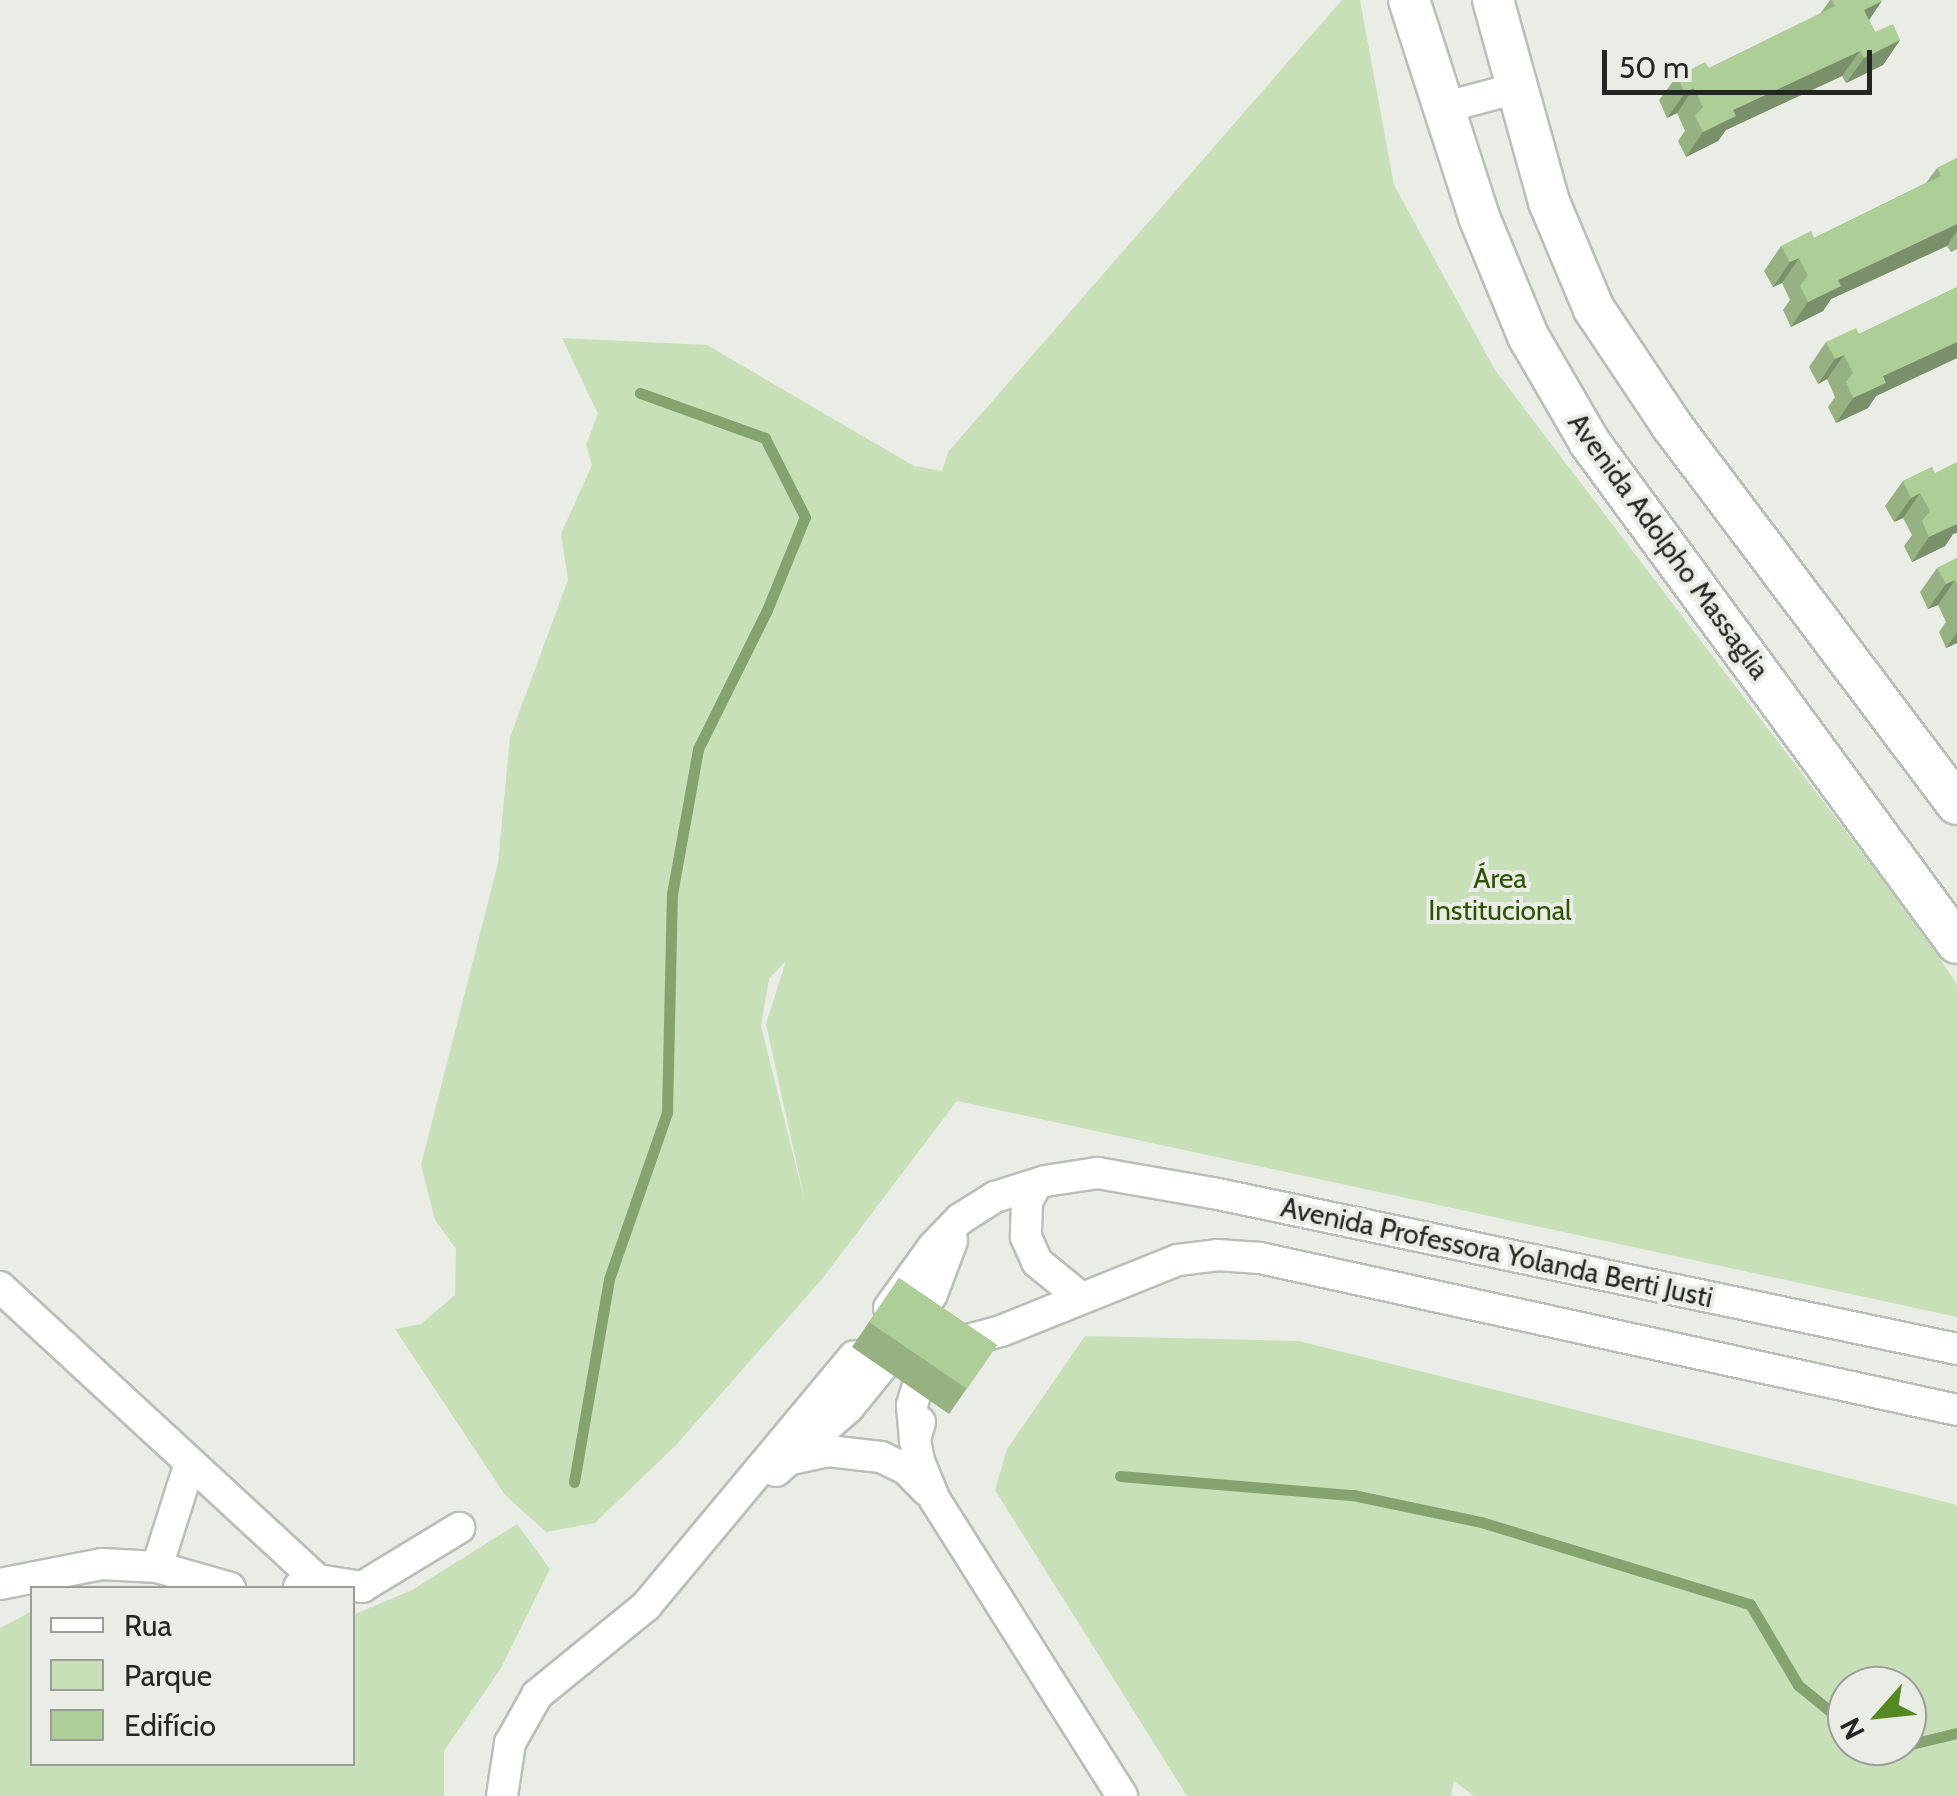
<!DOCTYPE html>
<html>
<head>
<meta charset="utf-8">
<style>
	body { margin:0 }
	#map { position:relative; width:1957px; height:1796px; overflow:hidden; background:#e9ede6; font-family:Cabin,sans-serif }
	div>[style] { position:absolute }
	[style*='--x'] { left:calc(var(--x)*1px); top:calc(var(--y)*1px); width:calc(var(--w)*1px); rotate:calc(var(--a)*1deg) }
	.green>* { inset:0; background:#c8e0b8 }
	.stream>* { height:11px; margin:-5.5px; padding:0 5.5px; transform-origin:5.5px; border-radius:5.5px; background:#84a36e }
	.roads { filter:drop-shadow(2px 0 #babeb8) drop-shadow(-2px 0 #babeb8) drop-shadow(0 2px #babeb8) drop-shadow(0 -2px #babeb8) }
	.minor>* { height:30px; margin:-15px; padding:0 15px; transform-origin:15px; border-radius:15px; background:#fff }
	.secondary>* { height:40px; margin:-20px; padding:0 20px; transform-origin:20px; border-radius:20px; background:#fff }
	.wall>* { inset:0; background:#96b182 }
	.shaded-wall>* { inset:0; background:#7a906a }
	.building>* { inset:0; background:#aece97 }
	span { translate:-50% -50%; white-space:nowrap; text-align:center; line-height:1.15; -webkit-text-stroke:8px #e9ede6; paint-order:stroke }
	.street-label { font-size:28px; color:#242623 }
	.park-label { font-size:28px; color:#2d5300 }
	.legend { position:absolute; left:30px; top:1586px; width:325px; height:180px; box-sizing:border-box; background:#e9ede6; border:2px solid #9a9d98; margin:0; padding:12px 18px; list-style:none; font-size:30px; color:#242623 }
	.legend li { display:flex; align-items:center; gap:20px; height:50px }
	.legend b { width:50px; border:2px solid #9a9d98 }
	.north { position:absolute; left:1827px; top:1666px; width:100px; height:100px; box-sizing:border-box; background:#e9ede6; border:2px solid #9a9d98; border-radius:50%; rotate:243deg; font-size:28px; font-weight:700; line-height:40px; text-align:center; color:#242623 }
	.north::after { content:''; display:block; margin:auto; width:35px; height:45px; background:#548921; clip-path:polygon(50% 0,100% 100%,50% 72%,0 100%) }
	.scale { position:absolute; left:1602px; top:50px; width:270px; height:45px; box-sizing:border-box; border:5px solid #242623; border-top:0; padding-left:12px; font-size:30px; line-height:35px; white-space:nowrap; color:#242623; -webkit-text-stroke:8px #e9ede6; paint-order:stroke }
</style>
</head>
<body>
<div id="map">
	<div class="green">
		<i style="clip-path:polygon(evenodd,1342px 0,1360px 0,1394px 185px,1495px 370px,1927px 938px,1957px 985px,1957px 1317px,957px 1101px,822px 1279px,676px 1445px,595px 1523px,546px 1532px,505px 1495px,395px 1329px,421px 1324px,455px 1295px,456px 1249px,435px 1220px,421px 1165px,498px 863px,510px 737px,568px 580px,561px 534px,592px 465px,586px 445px,598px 414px,562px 338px,707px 345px,914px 466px,942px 471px,948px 452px,1342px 0,786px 961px,766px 1024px,805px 1202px,761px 1026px,769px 979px,786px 961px)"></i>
		<i style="clip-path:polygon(evenodd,1085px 1336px,1299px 1341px,1957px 1505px,1957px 1796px,1474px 1796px,1454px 1781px,1451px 1796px,1187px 1796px,995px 1490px,1007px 1449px,1085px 1336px,1847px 1686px,1907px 1686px,1907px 1746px,1847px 1746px,1847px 1686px)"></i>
		<i style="clip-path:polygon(517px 1524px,550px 1569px,501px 1668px,444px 1751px,444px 1796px,0 1796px,0 1628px,4px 1626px,32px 1611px,32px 1764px,352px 1764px,353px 1615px,412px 1590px)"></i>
	</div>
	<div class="stream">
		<i style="--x:1120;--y:1476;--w:234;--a:4.7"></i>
		<i style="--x:1353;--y:1495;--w:131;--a:11.9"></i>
		<i style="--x:1481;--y:1522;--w:281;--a:17"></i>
		<i style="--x:1750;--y:1604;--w:94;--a:59.3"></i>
		<i style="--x:1798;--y:1685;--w:63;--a:39.2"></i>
		<i style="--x:574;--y:1482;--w:206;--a:-80.2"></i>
		<i style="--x:609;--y:1279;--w:177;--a:-70.8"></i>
		<i style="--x:667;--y:1112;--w:218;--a:-88.7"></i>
		<i style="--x:672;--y:894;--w:147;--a:-79.8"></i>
		<i style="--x:698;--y:749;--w:155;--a:-63.6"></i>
		<i style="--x:767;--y:610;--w:100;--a:-67.8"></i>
		<i style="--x:805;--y:517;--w:89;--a:-116.9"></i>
		<i style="--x:765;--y:438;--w:133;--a:-160.2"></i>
		<i style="--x:1907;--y:1745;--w:51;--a:-13.5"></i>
		<i style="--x:1873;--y:1746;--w:10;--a:37"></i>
		<i style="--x:1881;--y:1752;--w:25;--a:-14"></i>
	</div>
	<div class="roads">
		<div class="minor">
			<i style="--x:1442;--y:108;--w:78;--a:-14.9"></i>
			<i style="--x:1036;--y:1185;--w:19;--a:118"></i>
			<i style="--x:1027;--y:1202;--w:35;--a:92"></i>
			<i style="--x:1026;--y:1237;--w:27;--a:66"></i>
			<i style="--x:1037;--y:1262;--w:55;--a:39.1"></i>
			<i style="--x:0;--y:1287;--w:432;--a:42.7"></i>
			<i style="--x:889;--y:1308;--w:75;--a:-54.2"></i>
			<i style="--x:933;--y:1247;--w:39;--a:-46"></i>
			<i style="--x:960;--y:1219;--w:41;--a:-32.2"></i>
			<i style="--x:995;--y:1197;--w:52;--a:-17.7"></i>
			<i style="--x:1045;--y:1181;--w:54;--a:-8.6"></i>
			<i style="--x:1098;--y:1173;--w:117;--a:9.9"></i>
			<i style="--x:1213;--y:1193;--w:760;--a:11.84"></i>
			<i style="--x:920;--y:1422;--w:19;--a:106"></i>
			<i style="--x:915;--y:1440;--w:21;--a:79"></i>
			<i style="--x:919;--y:1461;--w:42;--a:67.7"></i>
			<i style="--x:935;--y:1500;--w:350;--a:57.7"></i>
			<i style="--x:915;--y:1440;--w:35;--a:-95"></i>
			<i style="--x:912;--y:1405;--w:28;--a:-73"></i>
			<i style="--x:920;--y:1378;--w:14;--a:-65"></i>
			<i style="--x:926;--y:1365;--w:38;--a:-35"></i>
			<i style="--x:957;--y:1343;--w:46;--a:-15.3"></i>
			<i style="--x:1001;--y:1331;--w:191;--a:-21.9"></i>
			<i style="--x:1178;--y:1260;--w:39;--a:-7"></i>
			<i style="--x:1217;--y:1255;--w:43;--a:4"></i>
			<i style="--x:1260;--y:1258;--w:713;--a:12.3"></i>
			<i style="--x:791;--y:1459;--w:38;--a:-12"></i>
			<i style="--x:828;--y:1451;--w:53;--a:6.5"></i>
			<i style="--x:881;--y:1457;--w:28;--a:26"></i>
			<i style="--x:906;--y:1469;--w:29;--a:46"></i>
			<i style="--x:776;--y:1471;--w:97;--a:-41.2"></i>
			<i style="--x:849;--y:1407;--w:76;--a:-50.9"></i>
			<i style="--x:897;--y:1348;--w:64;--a:-57.1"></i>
			<i style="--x:932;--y:1294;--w:57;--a:-69.3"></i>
			<i style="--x:157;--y:1567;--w:109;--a:-72.4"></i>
			<i style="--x:0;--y:1584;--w:104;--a:-11.1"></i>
			<i style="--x:102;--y:1564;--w:55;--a:3.1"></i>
			<i style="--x:157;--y:1567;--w:76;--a:16"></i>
			<i style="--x:299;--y:1587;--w:20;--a:-20"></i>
			<i style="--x:318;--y:1580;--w:45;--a:9"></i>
			<i style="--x:362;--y:1587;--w:114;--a:-31.3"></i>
			<i style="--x:502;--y:1796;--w:54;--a:-81.4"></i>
			<i style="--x:510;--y:1743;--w:55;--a:-60.6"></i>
			<i style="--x:537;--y:1695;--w:141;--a:-39.2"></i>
			<i style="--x:646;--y:1606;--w:325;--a:-50.2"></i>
		</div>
		<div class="secondary">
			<i style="--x:1409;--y:0;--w:228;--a:72.1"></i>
			<i style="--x:1479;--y:217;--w:129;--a:67.6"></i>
			<i style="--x:1528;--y:336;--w:124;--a:59.9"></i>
			<i style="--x:1590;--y:443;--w:620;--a:53.72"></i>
			<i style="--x:1493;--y:0;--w:210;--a:74.5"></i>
			<i style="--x:1549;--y:202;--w:116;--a:67.2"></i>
			<i style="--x:1594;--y:309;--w:141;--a:56.3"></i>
			<i style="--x:1672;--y:426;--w:473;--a:53"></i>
		</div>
	</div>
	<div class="wall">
		<i style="clip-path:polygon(1830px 0,1881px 0,1869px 20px,1875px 32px,1900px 40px,1883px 65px,1846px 83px,1842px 76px,1726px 130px,1718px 141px,1686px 157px,1678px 141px,1685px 131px,1677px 113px,1667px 118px,1659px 100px,1677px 76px,1709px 68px,1820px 14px)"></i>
		<i style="clip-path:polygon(1957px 158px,1957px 249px,1951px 252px,1947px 246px,1831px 299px,1823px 311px,1791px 327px,1783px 310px,1790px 300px,1782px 283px,1773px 287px,1764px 271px,1781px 246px,1814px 238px,1926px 183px,1937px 168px)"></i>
		<i style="clip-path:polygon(1957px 287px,1957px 358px,1876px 396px,1868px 408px,1836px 423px,1828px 407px,1835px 397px,1827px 379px,1818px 384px,1809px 367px,1826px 342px,1859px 334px)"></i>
		<i style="clip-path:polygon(1932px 467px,1953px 534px,1945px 546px,1912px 562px,1904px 546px,1912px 535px,1903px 518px,1894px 522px,1885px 506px,1903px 481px)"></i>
		<i style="clip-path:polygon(1957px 558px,1957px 643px,1946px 648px,1939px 632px,1946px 622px,1938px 605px,1928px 609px,1920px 592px,1937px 568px)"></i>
		<i style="clip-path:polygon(899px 1278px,997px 1345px,949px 1414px,852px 1347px)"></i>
	</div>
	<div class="shaded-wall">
		<i style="clip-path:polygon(1882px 1px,1865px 26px,1864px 10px)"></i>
		<i style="clip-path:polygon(1900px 40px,1883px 65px,1846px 83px,1864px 58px)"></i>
		<i style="clip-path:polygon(1860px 51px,1842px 76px,1726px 130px,1718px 141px,1686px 157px,1703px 132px,1733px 110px)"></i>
		<i style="clip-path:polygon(1694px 88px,1677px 113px,1667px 118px,1685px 93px)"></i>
		<i style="clip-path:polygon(1957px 224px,1957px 231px,1947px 246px,1831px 299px,1823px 311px,1791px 327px,1808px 302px,1838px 280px)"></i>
		<i style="clip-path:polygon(1799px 258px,1782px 283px,1773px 287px,1790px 262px)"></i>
		<i style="clip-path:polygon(1957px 342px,1957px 358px,1876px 396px,1868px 408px,1836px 423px,1853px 398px,1883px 376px)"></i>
		<i style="clip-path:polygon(1844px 355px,1827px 379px,1818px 384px,1835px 359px)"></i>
		<i style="clip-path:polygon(1920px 493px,1903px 518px,1894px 522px,1911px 498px)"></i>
		<i style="clip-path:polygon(1957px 518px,1957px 533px,1953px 534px,1945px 546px,1912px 562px,1929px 537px)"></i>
		<i style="clip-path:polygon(1955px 580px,1938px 605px,1928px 609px,1946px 584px)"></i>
		<i style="clip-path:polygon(1957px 633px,1957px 643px,1946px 648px)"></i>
	</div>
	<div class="building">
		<i style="clip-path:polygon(1832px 0,1881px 0,1882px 1px,1864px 10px,1875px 32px,1893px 24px,1900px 40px,1864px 58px,1860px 51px,1733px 110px,1736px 116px,1703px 132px,1695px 116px,1703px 107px,1694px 88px,1685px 93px,1677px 76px,1705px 62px,1709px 68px,1835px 6px)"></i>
		<i style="clip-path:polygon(1957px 158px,1957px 224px,1838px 280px,1841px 286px,1808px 302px,1800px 286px,1808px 276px,1799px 258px,1790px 262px,1781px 246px,1811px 231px,1814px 238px,1941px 176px,1937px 168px)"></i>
		<i style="clip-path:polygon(1957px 287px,1957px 342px,1883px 376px,1886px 383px,1853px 398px,1846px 382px,1853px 373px,1844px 355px,1835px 359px,1826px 342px,1856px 328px,1859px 334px)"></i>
		<i style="clip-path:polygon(1957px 462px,1957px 524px,1929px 537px,1922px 521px,1930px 511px,1920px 493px,1911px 498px,1903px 481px,1932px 467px,1935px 473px)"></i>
		<i style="clip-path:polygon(1957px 558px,1957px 584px,1955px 580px,1946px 584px,1937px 568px)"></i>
		<i style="clip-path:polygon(899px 1278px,997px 1345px,967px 1389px,869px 1322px)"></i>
	</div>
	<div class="street-label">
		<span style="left:1669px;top:546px;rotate:54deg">Avenida Adolpho Massaglia</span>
		<span style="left:1497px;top:1252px;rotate:12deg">Avenida Professora Yolanda Berti Justi</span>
	</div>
	<div class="park-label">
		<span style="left:1500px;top:894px">Área<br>Institucional</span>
	</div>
	<ul class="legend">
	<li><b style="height:12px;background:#fff"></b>Rua</li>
	<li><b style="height:28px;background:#c8e0b8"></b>Parque</li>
	<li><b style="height:28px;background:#aece97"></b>Edifício</li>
	</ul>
	<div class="north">N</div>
	<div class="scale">50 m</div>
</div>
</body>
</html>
